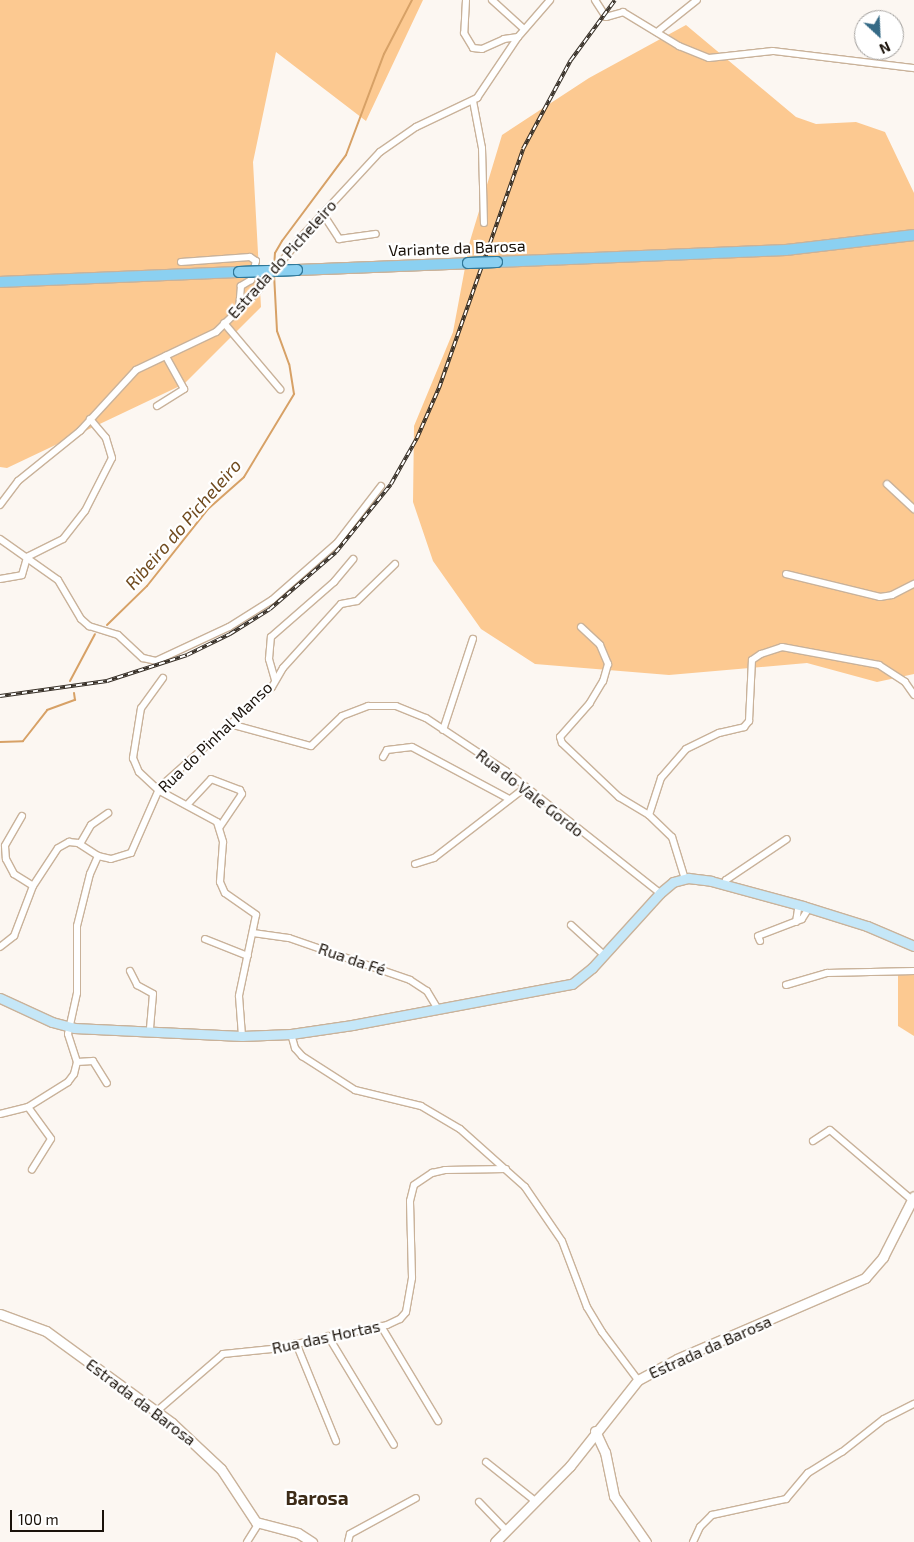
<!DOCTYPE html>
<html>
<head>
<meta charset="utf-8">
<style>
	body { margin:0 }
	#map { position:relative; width:914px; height:1542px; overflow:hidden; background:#fcf7f2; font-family:"Exo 2",sans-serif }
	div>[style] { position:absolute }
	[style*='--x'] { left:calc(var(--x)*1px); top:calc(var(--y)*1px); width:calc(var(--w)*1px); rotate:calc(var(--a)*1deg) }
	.green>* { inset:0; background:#fcc991 }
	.stream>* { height:2px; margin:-1px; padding:0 1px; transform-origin:1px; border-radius:1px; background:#d7a166 }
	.roads { filter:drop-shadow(1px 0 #c9b29a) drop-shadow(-1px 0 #c9b29a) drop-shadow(0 1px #c9b29a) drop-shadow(0 -1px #c9b29a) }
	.minor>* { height:6px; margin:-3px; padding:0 3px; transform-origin:3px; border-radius:3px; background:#fff }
	.tertiary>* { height:9px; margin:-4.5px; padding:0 4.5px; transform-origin:4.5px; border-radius:4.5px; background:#fff }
	.secondary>* { height:9px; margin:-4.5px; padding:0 4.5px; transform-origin:4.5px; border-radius:4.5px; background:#c5e7f8 }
	.primary>* { height:10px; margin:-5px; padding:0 5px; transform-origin:5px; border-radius:5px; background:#8bd0f1 }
	.rail>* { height:4px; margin-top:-2px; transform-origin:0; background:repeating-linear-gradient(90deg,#fff 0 5.5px,#362f27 0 11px); box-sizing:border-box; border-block:1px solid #362f27 }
	.bridges { filter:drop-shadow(1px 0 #31799a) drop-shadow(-1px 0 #31799a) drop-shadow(0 1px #31799a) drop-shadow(0 -1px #31799a) }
	.primary-bridge>* { height:10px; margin:-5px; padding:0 5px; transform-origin:5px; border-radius:5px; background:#8bd0f1 }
	span { translate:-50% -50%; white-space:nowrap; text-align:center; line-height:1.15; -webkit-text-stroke:4.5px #fff; paint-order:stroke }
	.street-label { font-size:16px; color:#1a120a }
	.water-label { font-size:18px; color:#704b1f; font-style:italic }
	.quarter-label { font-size:19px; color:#3c2a16; font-weight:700 }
	.north { position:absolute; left:854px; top:10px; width:50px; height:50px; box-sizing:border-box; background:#fff; border:1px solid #a3a09d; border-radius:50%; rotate:155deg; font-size:14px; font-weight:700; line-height:20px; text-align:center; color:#1a120a }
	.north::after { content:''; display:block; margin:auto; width:18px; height:22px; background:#356a86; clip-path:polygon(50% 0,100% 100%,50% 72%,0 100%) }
	.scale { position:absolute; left:10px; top:1510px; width:94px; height:22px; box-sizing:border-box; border:2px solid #1a120a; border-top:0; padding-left:6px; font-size:15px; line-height:18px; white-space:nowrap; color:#1a120a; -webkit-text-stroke:4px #fff; paint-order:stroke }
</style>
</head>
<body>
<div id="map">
	<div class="green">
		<i style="clip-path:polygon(0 0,423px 0,366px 121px,276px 52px,253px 162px,261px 307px,184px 384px,7px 468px,0 467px)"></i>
		<i style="clip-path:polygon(686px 25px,796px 117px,816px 124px,856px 122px,885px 132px,914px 193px,914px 674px,877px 682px,807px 663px,669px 675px,535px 664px,481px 629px,433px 561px,413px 502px,414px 426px,453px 332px,470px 241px,502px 135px,589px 78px)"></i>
		<i style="clip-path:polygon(898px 974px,914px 974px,914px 1036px,898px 1026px)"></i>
	</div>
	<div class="stream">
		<i style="--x:274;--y:267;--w:14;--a:-86"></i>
		<i style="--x:275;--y:253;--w:14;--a:-60"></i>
		<i style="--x:282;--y:241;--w:107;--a:-53.3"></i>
		<i style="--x:346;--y:155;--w:108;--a:-69.4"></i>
		<i style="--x:384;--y:54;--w:61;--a:-62.6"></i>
		<i style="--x:107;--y:625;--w:56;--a:-44.3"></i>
		<i style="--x:147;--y:586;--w:98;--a:-51.6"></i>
		<i style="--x:208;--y:509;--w:48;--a:-41.6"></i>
		<i style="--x:244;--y:477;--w:97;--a:-58.9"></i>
		<i style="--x:294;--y:394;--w:30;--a:-99"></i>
		<i style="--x:289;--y:364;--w:35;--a:-110"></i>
		<i style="--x:277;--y:331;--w:57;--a:-93"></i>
		<i style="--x:70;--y:681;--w:53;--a:-62"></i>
		<i style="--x:0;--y:742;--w:23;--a:-2"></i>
		<i style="--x:23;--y:741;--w:39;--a:-52"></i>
		<i style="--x:47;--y:710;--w:30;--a:-20"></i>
		<i style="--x:75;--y:700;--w:7;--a:-98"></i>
	</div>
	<div class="roads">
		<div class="minor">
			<i style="--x:466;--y:0;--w:33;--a:93"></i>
			<i style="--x:464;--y:33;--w:17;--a:59"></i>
			<i style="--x:473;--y:48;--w:9;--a:6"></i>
			<i style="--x:482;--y:49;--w:24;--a:-24"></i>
			<i style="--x:504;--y:39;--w:14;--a:-8"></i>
			<i style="--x:492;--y:0;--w:43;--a:42.2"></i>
			<i style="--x:595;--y:0;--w:20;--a:57"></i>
			<i style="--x:606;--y:17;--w:18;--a:-16"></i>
			<i style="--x:623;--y:12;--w:66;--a:31.3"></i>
			<i style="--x:679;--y:46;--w:32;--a:22"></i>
			<i style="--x:709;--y:58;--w:64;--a:-6.2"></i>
			<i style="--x:773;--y:51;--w:142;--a:6.9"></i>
			<i style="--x:657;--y:32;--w:51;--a:-38.7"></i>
			<i style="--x:473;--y:101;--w:48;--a:79.2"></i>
			<i style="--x:482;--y:148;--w:75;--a:88.5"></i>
			<i style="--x:323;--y:214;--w:30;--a:57"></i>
			<i style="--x:339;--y:239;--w:37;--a:-8"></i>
			<i style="--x:181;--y:262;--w:69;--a:-4.1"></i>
			<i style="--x:250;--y:257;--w:7;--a:34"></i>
			<i style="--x:256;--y:261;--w:20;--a:105"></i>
			<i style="--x:251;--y:280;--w:12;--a:149"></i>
			<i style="--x:241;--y:286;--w:23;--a:95"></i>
			<i style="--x:224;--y:323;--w:87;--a:49.7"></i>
			<i style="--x:157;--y:406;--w:32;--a:-32"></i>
			<i style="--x:184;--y:389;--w:38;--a:-119"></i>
			<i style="--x:887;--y:484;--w:37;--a:43"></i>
			<i style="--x:0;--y:505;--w:30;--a:-53"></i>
			<i style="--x:18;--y:481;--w:80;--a:-38.9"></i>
			<i style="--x:80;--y:431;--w:83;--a:-47.4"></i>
			<i style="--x:136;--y:370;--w:89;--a:-25.4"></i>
			<i style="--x:216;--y:332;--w:56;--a:-44.3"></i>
			<i style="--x:256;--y:293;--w:76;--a:-50.9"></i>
			<i style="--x:304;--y:234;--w:112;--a:-47.2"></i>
			<i style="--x:380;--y:152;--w:44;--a:-34.8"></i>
			<i style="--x:416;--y:127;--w:68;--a:-25.4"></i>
			<i style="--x:477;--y:98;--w:73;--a:-56.1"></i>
			<i style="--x:518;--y:37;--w:49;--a:-49.1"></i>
			<i style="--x:0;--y:539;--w:71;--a:35.3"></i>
			<i style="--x:58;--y:580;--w:45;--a:59.5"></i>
			<i style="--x:81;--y:619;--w:11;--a:41"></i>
			<i style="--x:89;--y:626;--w:30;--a:17"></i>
			<i style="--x:118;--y:635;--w:34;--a:43"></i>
			<i style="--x:143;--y:658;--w:13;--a:13"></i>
			<i style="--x:156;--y:661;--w:81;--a:-25"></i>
			<i style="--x:229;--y:627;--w:51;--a:-32.1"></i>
			<i style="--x:272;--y:600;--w:86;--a:-41.2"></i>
			<i style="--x:337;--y:543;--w:72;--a:-52.3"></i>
			<i style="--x:786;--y:574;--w:97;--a:13.7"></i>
			<i style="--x:880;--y:597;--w:12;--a:-9"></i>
			<i style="--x:892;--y:595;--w:25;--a:-27"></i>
			<i style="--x:0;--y:579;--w:22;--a:-10"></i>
			<i style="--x:22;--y:575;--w:19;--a:-74"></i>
			<i style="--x:27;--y:557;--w:40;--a:-26.6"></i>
			<i style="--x:63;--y:539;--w:36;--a:-52"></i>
			<i style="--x:85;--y:511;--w:59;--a:-63"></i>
			<i style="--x:112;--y:458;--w:21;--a:-107"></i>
			<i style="--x:106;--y:438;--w:25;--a:-130"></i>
			<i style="--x:581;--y:627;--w:26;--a:43"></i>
			<i style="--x:600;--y:645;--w:21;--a:67"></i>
			<i style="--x:608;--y:664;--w:18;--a:106"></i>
			<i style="--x:603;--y:681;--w:26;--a:121"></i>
			<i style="--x:590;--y:703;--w:45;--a:131.4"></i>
			<i style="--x:560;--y:737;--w:6;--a:72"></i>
			<i style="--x:562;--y:743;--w:79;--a:43.5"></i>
			<i style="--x:619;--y:797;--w:35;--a:31"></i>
			<i style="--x:649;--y:815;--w:32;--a:44"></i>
			<i style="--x:672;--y:837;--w:44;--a:72.8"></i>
			<i style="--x:163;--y:678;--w:37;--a:126"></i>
			<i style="--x:141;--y:708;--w:51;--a:99.1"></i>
			<i style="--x:133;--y:758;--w:15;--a:67"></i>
			<i style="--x:139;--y:772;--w:26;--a:43"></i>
			<i style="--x:158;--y:790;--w:67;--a:28.5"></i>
			<i style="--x:217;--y:822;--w:21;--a:73"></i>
			<i style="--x:223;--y:842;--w:40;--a:94.3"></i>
			<i style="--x:220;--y:882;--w:12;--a:66"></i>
			<i style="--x:225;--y:893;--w:38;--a:35"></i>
			<i style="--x:256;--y:915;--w:83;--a:101.9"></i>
			<i style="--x:239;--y:996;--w:40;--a:85.7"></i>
			<i style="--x:275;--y:680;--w:22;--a:-106"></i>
			<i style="--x:269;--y:659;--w:22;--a:-85"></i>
			<i style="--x:271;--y:637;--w:84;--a:-41.1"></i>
			<i style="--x:334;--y:582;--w:30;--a:-50"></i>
			<i style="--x:230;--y:724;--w:84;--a:15.2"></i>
			<i style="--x:311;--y:746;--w:43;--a:-44.1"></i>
			<i style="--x:342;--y:716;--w:28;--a:-21"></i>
			<i style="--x:368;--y:706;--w:28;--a:0"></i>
			<i style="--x:396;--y:706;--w:32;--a:22"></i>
			<i style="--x:426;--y:718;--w:96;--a:33.5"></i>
			<i style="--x:506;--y:771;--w:196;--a:38.4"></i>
			<i style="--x:443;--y:730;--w:96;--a:-71.8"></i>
			<i style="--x:383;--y:757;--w:8;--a:-60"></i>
			<i style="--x:387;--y:750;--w:25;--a:-7"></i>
			<i style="--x:412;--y:747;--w:110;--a:28.2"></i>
			<i style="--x:187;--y:805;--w:35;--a:-47"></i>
			<i style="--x:211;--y:779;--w:31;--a:21"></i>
			<i style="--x:240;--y:790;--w:4;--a:63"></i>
			<i style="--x:242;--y:794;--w:40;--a:124"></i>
			<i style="--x:649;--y:815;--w:39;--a:-72"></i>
			<i style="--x:661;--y:778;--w:38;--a:-49"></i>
			<i style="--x:686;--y:749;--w:37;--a:-26"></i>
			<i style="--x:719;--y:733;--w:26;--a:-13"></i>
			<i style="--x:744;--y:727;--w:8;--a:-50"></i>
			<i style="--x:749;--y:721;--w:61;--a:-87.2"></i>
			<i style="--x:752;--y:660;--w:11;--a:-34"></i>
			<i style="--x:761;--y:654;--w:22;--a:-18"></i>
			<i style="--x:782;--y:647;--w:99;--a:10.5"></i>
			<i style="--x:879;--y:665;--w:31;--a:33"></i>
			<i style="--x:905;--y:682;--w:16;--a:55"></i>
			<i style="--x:22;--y:816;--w:34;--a:120"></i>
			<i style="--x:5;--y:846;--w:13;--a:86"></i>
			<i style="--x:6;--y:859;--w:17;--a:62"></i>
			<i style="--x:14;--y:874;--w:22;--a:32"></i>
			<i style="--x:80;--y:844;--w:22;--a:-60"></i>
			<i style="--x:91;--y:825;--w:21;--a:-35"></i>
			<i style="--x:415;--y:864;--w:20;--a:-18"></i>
			<i style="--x:434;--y:858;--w:116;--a:-37.7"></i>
			<i style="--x:725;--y:885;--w:5;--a:-79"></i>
			<i style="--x:726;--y:880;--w:73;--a:-33.9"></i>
			<i style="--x:796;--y:922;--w:18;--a:-81"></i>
			<i style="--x:571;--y:925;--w:45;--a:42.3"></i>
			<i style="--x:253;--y:933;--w:36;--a:8"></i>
			<i style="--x:289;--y:938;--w:128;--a:19.1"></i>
			<i style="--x:410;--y:980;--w:20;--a:33"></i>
			<i style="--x:427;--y:991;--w:21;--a:59"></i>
			<i style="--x:205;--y:939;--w:46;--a:21.6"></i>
			<i style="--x:760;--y:941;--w:5;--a:-112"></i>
			<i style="--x:758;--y:936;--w:47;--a:-21.1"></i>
			<i style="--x:802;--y:919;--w:13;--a:-58"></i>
			<i style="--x:0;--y:947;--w:18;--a:-38"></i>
			<i style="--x:14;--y:936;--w:53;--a:-69.2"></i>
			<i style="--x:33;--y:886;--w:45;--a:-56.7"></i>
			<i style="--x:58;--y:848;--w:13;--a:-29"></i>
			<i style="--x:69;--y:842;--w:9;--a:6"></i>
			<i style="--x:78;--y:843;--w:24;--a:33"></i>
			<i style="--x:98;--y:856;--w:13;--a:13"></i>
			<i style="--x:111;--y:859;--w:21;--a:-17"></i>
			<i style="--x:131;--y:853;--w:72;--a:-66.3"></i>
			<i style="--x:160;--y:787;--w:150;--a:-41.8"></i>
			<i style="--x:272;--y:687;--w:22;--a:-60"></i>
			<i style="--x:283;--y:668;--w:86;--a:-47.8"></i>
			<i style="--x:341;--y:604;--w:16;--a:-11"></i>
			<i style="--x:357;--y:601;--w:53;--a:-44.2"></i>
			<i style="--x:130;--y:971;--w:16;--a:63"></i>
			<i style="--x:137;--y:985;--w:18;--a:29"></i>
			<i style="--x:153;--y:994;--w:38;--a:95"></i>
			<i style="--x:786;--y:985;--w:43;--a:-16.3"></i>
			<i style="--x:827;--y:973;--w:87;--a:-1.3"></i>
			<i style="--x:291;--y:1034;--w:15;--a:74"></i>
			<i style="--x:295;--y:1048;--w:11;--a:49"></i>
			<i style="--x:302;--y:1056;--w:63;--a:32.7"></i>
			<i style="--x:355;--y:1090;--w:68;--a:13.6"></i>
			<i style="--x:421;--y:1106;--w:45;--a:30.5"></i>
			<i style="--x:460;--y:1129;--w:87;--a:41.7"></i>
			<i style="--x:525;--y:1187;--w:65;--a:55.6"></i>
			<i style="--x:562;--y:1241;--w:71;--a:69.3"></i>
			<i style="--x:587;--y:1307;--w:29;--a:59"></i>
			<i style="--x:602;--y:1332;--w:60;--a:53.1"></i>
			<i style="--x:77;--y:1062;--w:16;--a:-4"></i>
			<i style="--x:93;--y:1061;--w:26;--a:58"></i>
			<i style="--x:28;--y:1107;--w:39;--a:54"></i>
			<i style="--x:51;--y:1139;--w:36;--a:122"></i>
			<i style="--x:0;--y:1114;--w:29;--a:-14"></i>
			<i style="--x:28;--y:1107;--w:47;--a:-32"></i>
			<i style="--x:68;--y:1082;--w:10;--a:-53"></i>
			<i style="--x:74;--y:1074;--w:12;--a:-76"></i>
			<i style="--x:77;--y:1062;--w:29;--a:-108"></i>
			<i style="--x:68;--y:1034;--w:42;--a:-77.6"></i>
			<i style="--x:77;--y:993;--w:67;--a:-90"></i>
			<i style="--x:77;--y:926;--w:54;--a:-76"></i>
			<i style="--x:90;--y:874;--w:20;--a:-66"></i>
			<i style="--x:813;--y:1141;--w:20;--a:-33"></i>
			<i style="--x:830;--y:1130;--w:108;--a:40.5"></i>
			<i style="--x:381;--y:1326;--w:111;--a:59"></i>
			<i style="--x:328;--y:1336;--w:127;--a:58.8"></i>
			<i style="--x:296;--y:1343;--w:106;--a:67.8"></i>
			<i style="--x:157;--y:1411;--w:87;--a:-40.8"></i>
			<i style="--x:223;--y:1354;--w:49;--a:-5.8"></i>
			<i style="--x:272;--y:1349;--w:117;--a:-11.8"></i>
			<i style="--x:387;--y:1325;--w:14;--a:-25"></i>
			<i style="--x:400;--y:1319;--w:9;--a:-49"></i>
			<i style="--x:406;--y:1312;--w:35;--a:-80"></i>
			<i style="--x:412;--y:1278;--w:77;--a:-91.5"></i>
			<i style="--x:410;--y:1201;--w:16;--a:-76"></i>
			<i style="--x:414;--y:1185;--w:22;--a:-34"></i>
			<i style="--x:432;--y:1173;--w:13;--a:-13"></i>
			<i style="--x:445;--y:1170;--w:61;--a:-0.9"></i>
			<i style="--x:486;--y:1462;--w:63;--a:38.5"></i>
			<i style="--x:479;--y:1502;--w:39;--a:46"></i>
			<i style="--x:247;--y:1542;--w:22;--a:-58"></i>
			<i style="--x:348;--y:1542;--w:8;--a:-76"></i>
			<i style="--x:350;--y:1534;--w:75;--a:-28.6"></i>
			<i style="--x:693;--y:1542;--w:17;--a:-65"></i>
			<i style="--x:700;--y:1527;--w:17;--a:-45"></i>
			<i style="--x:712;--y:1515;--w:76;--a:-12.2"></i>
			<i style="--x:786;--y:1499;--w:34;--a:-50"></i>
			<i style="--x:808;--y:1473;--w:40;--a:-32"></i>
			<i style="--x:842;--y:1452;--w:53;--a:-38.2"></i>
			<i style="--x:884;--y:1419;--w:34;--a:-27"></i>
		</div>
		<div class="tertiary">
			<i style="--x:0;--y:1314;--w:49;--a:20.3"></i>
			<i style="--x:46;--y:1331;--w:156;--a:36.1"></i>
			<i style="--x:172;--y:1423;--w:67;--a:43.2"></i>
			<i style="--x:221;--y:1469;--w:64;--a:56.6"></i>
			<i style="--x:256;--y:1522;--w:43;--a:14.7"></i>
			<i style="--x:298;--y:1533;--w:17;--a:33"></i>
			<i style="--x:595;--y:1431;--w:23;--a:65"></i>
			<i style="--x:605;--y:1452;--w:45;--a:78.4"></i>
			<i style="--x:614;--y:1496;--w:56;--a:55.2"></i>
			<i style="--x:495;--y:1542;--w:107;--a:-45.4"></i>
			<i style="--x:570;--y:1466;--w:110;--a:-51.7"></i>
			<i style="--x:638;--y:1380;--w:44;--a:-28.3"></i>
			<i style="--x:677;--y:1359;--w:205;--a:-23.3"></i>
			<i style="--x:865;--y:1278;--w:28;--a:-49"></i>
			<i style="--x:883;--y:1257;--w:68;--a:-63.1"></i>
		</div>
		<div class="secondary">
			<i style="--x:0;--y:998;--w:57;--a:24.8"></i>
			<i style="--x:52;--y:1022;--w:23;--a:15"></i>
			<i style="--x:74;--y:1028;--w:168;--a:2.7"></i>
			<i style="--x:242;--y:1036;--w:49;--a:-2.3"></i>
			<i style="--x:291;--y:1034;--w:62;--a:-8.4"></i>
			<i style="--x:352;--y:1025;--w:224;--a:-10.6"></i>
			<i style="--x:572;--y:984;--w:26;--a:-39"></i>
			<i style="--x:592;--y:968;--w:101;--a:-47.8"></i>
			<i style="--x:660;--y:893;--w:17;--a:-40"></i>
			<i style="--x:673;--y:882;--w:16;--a:-15"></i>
			<i style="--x:688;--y:878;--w:23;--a:7"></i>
			<i style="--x:711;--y:881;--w:95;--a:15.2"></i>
			<i style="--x:803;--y:906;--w:67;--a:17.4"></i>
			<i style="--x:867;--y:926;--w:51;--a:23.1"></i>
		</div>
		<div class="primary">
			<i style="--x:497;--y:262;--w:289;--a:-2.4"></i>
			<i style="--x:786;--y:250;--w:129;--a:-6.7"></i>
			<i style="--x:297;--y:270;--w:171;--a:-2.3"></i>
			<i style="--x:0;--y:282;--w:239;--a:-2.4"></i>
		</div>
	</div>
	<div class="rail">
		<i style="--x:0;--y:696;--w:108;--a:-8"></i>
		<i style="--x:107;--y:681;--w:84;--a:-18"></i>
		<i style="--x:187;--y:655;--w:48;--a:-26"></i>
		<i style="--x:230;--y:634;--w:47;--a:-32"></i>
		<i style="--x:270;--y:609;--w:87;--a:-40.8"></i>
		<i style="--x:336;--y:552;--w:87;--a:-51"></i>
		<i style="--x:391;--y:484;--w:53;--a:-60.5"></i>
		<i style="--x:417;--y:438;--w:55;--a:-66.3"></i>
		<i style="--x:439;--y:388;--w:253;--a:-70.6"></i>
		<i style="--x:523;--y:149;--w:101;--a:-61.7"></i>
		<i style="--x:571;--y:60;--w:74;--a:-53.7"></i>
	</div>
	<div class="bridges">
		<div class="primary-bridge">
			<i style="--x:468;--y:263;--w:29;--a:-2"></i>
			<i style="--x:239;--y:272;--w:58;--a:-2"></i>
		</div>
	</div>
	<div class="street-label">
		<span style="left:457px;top:248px;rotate:-2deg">Variante da Barosa</span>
		<span style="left:282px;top:259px;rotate:-48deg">Estrada do Picheleiro</span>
		<span style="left:215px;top:737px;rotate:-44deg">Rua do Pinhal Manso</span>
		<span style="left:530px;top:793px;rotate:38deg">Rua do Vale Gordo</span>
		<span style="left:352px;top:959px;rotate:19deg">Rua da Fé</span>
		<span style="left:326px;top:1337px;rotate:-12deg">Rua das Hortas</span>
		<span style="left:710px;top:1347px;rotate:-24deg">Estrada da Barosa</span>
		<span style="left:141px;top:1402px;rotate:37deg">Estrada da Barosa</span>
	</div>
	<div class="water-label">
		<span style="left:183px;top:524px;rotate:-49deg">Ribeiro do Picheleiro</span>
	</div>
	<div class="quarter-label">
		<span style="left:317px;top:1498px">Barosa</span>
	</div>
	<div class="north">N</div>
	<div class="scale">100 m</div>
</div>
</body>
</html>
